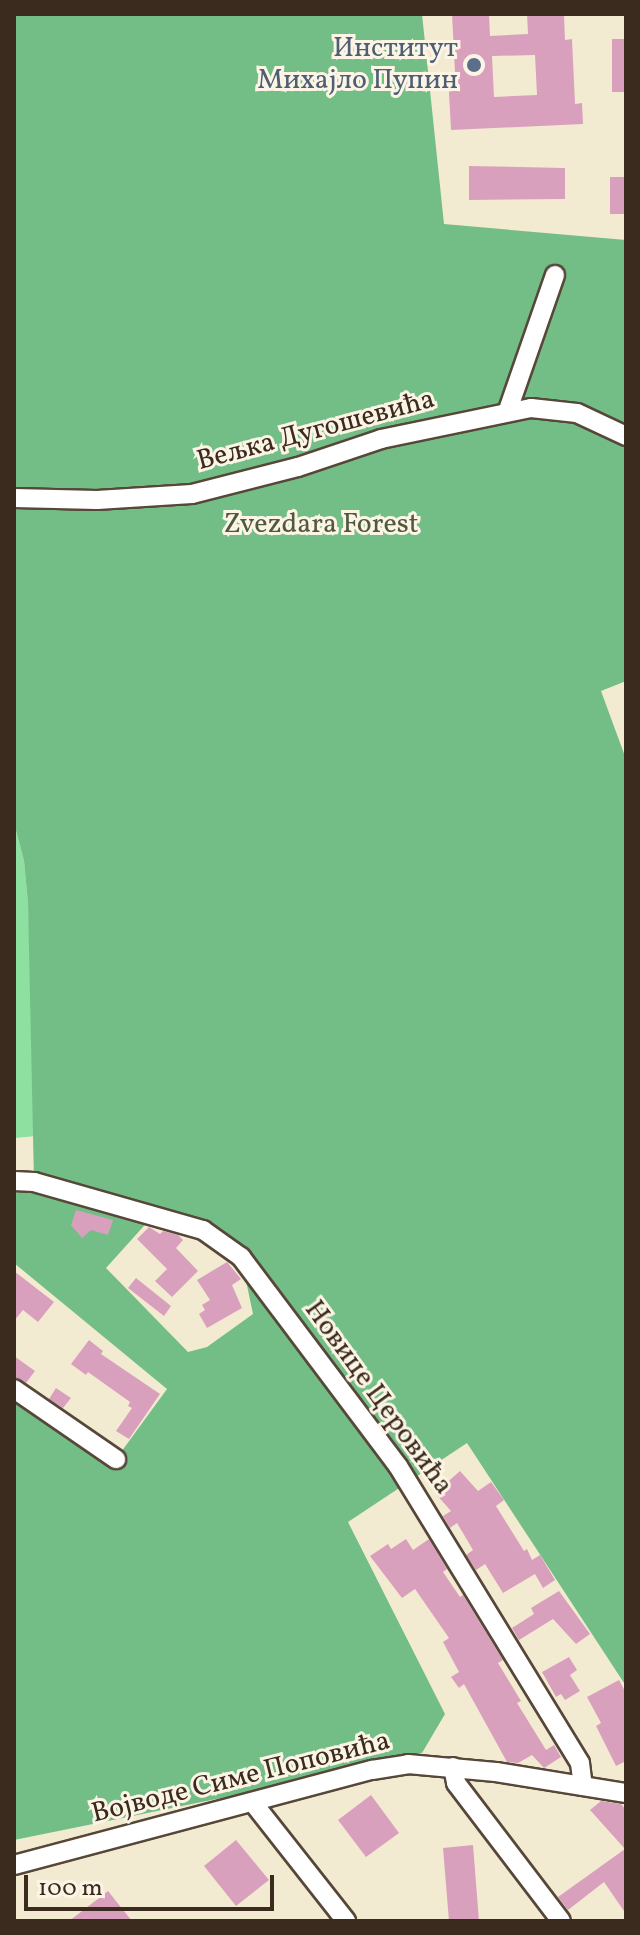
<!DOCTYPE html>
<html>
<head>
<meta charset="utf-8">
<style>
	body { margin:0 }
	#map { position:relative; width:640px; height:1935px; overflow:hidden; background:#f3ebd1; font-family:Vollkorn,serif }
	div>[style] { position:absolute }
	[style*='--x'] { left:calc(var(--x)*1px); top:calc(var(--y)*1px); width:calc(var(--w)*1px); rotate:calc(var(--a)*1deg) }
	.green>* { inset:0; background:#8de0a0 }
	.forest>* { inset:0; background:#72be86 }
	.building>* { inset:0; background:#d9a0bd }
	.roads { filter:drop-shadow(2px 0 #574739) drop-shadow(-2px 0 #574739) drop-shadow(0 2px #574739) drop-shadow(0 -2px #574739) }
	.minor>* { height:18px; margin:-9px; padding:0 9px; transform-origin:9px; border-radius:9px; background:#fff }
	.dots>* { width:22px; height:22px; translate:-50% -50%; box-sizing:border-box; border:4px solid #fcf5e5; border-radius:50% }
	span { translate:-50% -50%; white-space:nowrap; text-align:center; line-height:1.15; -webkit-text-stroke:6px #fcf5e5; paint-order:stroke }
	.service-label { font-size:28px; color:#4e5e75 }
	.right { translate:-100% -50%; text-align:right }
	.street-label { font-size:28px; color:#3b2a1e }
	.park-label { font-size:28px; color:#50583e }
	.frame { position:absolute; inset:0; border:16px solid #3b2a1e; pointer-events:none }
	.scale { position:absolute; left:24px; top:1875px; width:250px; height:36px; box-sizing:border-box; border:4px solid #3b2a1e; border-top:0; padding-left:10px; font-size:24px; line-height:28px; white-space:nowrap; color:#3b2a1e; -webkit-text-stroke:6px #fcf5e5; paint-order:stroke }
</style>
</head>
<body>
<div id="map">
	<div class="green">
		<i style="clip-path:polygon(14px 824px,24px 861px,28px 903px,37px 1136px,14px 1138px)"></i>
	</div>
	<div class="forest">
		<i style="clip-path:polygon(evenodd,14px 14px,422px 14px,444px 224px,626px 240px,626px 681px,601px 691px,626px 759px,626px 1686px,467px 1443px,348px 1522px,445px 1714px,422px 1753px,251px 1792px,14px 1840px,14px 1389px,116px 1459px,167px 1389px,14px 1263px,14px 1181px,34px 1181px,28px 903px,24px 861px,14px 823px,14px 14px,152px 1217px,241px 1257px,253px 1314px,207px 1347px,188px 1352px,106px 1268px,152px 1217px)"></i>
	</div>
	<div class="building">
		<i style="clip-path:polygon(evenodd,452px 14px,489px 14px,490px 36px,528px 34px,527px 14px,564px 14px,565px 40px,572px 39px,575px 104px,582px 103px,583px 124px,451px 130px,448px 74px,455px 73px,452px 14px,535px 55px,537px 95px,494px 97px,492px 56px,535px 55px)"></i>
		<i style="clip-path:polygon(612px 39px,626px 39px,626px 92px,612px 92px)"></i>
		<i style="clip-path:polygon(469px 166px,565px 168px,565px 199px,469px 200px)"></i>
		<i style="clip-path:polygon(610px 177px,626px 177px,626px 214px,610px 214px)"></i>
		<i style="clip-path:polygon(76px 1210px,113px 1220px,108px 1235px,91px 1230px,82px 1238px,71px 1225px)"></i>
		<i style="clip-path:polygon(149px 1227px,160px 1234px,163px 1231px,178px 1235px,183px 1240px,176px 1248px,198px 1271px,172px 1297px,155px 1281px,167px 1269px,137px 1239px)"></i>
		<i style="clip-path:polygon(227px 1262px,241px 1279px,232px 1285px,242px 1308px,207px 1328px,199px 1314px,205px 1310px,202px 1305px,210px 1300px,197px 1280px)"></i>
		<i style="clip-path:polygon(14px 1271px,54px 1302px,38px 1322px,23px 1310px,14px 1321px)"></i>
		<i style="clip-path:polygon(136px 1278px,171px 1306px,164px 1316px,128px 1288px)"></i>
		<i style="clip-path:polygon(89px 1340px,103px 1351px,101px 1354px,160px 1394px,129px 1439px,116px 1431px,132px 1408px,128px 1406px,130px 1402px,88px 1372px,86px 1375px,71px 1364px)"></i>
		<i style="clip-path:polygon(14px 1356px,35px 1371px,26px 1383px,14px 1377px)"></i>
		<i style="clip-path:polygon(56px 1388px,71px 1398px,63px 1408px,49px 1399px)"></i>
		<i style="clip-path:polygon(460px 1471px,478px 1491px,491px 1482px,504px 1500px,496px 1506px,524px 1551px,527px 1549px,532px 1560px,540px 1555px,555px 1580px,543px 1588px,535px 1574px,503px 1593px,485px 1564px,476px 1570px,466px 1555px,473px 1550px,457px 1523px,450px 1528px,443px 1516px,451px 1511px,435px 1493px)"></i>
		<i style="clip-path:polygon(406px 1539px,413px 1550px,429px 1539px,447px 1569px,443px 1572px,460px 1597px,463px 1595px,503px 1660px,498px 1663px,521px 1701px,517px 1703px,546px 1750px,554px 1745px,561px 1757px,544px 1768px,532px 1755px,518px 1763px,507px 1762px,464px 1684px,459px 1688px,451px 1677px,459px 1672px,443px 1642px,449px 1638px,415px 1589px,402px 1598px,370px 1556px,388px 1544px,391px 1549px)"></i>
		<i style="clip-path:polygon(559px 1591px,590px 1634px,576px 1644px,553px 1619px,519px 1640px,512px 1628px,534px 1614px,531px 1608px)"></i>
		<i style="clip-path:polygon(569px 1657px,577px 1670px,570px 1675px,580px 1691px,565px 1700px,561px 1694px,556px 1697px,542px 1672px)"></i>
		<i style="clip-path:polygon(619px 1680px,626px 1693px,626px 1761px,616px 1766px,596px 1726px,601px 1723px,587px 1697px)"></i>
		<i style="clip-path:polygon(371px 1795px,399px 1833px,366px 1857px,338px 1820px)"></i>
		<i style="clip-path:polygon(601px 1801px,621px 1804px,626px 1810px,626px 1914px,604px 1882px,568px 1910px,558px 1897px,625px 1849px,590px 1810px)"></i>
		<i style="clip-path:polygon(236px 1840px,269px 1880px,236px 1906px,204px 1866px)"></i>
		<i style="clip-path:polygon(473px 1845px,479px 1921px,449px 1921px,443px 1848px)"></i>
		<i style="clip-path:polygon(108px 1891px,132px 1921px,69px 1921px,90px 1905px)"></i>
	</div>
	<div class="roads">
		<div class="minor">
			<i style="--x:508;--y:410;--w:143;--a:-70.8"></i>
			<i style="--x:14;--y:498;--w:83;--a:1.4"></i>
			<i style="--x:97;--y:500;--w:95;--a:-3.6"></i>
			<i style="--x:192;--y:494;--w:109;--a:-14.3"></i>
			<i style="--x:298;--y:467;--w:88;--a:-18.6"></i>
			<i style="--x:381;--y:439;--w:153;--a:-11.7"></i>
			<i style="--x:531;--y:408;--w:46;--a:6.2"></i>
			<i style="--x:577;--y:413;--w:54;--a:25.1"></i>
			<i style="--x:14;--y:1181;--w:20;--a:3"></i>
			<i style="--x:34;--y:1182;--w:176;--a:15.9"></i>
			<i style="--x:203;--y:1230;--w:47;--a:35.4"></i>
			<i style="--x:241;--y:1257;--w:261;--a:53.1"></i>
			<i style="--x:398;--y:1466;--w:348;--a:58.5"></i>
			<i style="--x:580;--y:1763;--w:23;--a:83"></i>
			<i style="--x:14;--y:1389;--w:124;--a:34.5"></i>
			<i style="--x:453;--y:1767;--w:16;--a:79"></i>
			<i style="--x:456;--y:1783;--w:173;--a:52.7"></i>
			<i style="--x:254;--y:1804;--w:149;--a:51.8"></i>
			<i style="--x:14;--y:1865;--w:370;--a:-14.9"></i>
			<i style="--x:372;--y:1770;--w:36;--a:-9"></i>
			<i style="--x:408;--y:1764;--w:88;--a:5.2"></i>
			<i style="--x:496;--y:1772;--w:132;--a:9.2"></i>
		</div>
	</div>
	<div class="dots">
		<i style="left:474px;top:65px;background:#5c6f8a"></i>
	</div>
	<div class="service-label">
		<span class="right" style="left:458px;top:65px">Институт<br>Михајло Пупин</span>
	</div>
	<div class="street-label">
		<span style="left:316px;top:431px;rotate:-15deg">Вељка Дугошевића</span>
		<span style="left:378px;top:1398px;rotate:54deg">Новице Церовића</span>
		<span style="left:241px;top:1778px;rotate:-14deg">Војводе Симе Поповића</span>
	</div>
	<div class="park-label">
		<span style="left:321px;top:525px">Zvezdara Forest</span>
	</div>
	<div class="frame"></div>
	<div class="scale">100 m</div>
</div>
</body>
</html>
